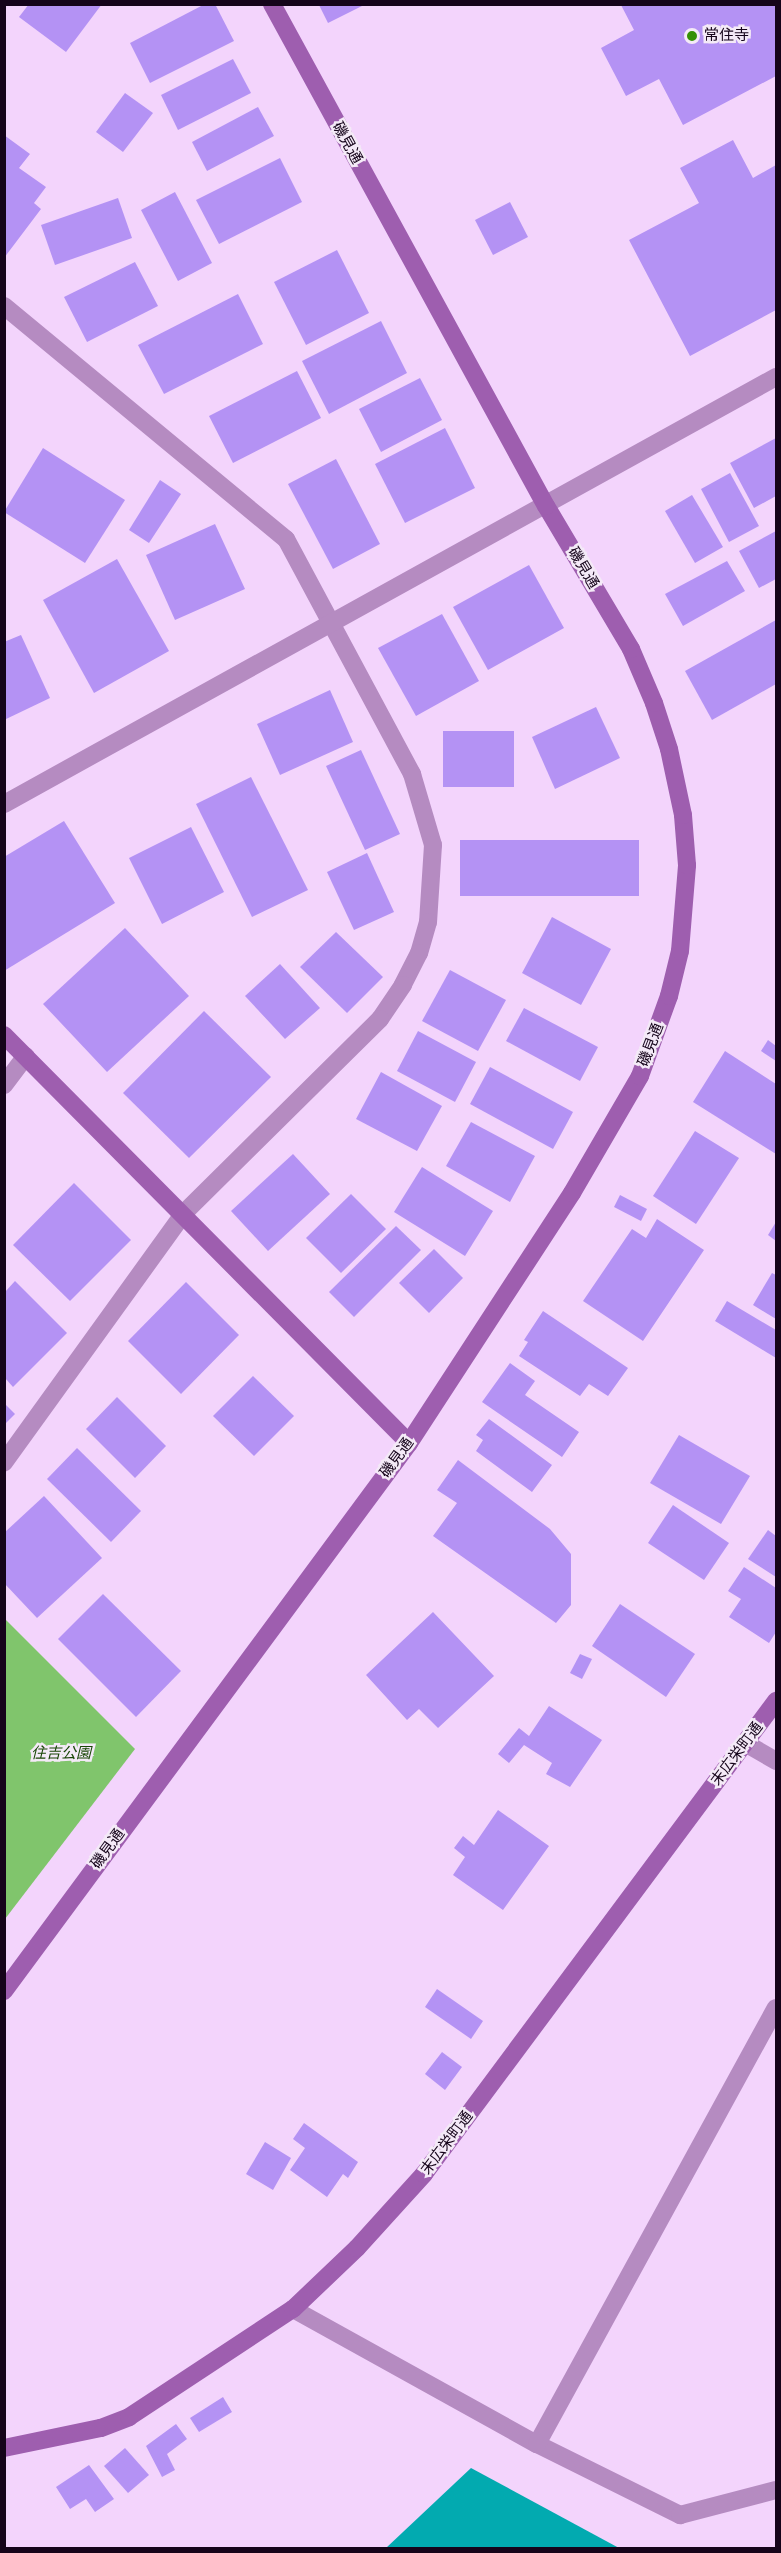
<!DOCTYPE html>
<html>
<head>
<meta charset="utf-8">
<style>
	body { margin:0 }
	#map { position:relative; width:781px; height:2553px; overflow:hidden; background:#f3d4fc; font-family:Bitter,"Noto Sans JP",serif }
	div>[style] { position:absolute }
	[style*='--x'] { left:calc(var(--x)*1px); top:calc(var(--y)*1px); width:calc(var(--w)*1px); rotate:calc(var(--a)*1deg) }
	.green>* { inset:0; background:#80c56c }
	.water>* { inset:0; background:#02aab0 }
	.building>* { inset:0; background:#b492f4 }
	.lane>* { height:18px; margin:-9px; padding:0 9px; transform-origin:9px; border-radius:9px; background:#b58bc1 }
	.street>* { height:18px; margin:-9px; padding:0 9px; transform-origin:9px; border-radius:9px; background:#b58bc1 }
	.secondary>* { height:18px; margin:-9px; padding:0 9px; transform-origin:9px; border-radius:9px; background:#9e5eaf }
	.dots>* { width:16px; height:16px; translate:-50% -50%; box-sizing:border-box; border:3px solid #f4eaf7; border-radius:50% }
	span { translate:-50% -50%; white-space:nowrap; text-align:center; line-height:1.15; -webkit-text-stroke:5px #f4eaf7; paint-order:stroke }
	.poi-label { font-size:15px; color:#15041a }
	.left { translate:0 -50%; text-align:left }
	.street-label { font-size:15px; color:#15041a }
	.park-label { font-size:15px; color:#184606; font-style:italic }
	.frame { position:absolute; inset:0; border:6px solid #15041a; pointer-events:none }
</style>
</head>
<body>
<div id="map">
	<div class="green">
		<i style="clip-path:polygon(5px 1619px,135px 1749px,5px 1919px,4px 1919px)"></i>
	</div>
	<div class="water">
		<i style="clip-path:polygon(471px 2468px,619px 2548px,386px 2548px)"></i>
	</div>
	<div class="building">
		<i style="clip-path:polygon(29px 4px,102px 4px,66px 52px,19px 17px)"></i>
		<i style="clip-path:polygon(205px 4px,215px 4px,234px 41px,150px 83px,130px 43px)"></i>
		<i style="clip-path:polygon(319px 5px,364px 5px,328px 23px)"></i>
		<i style="clip-path:polygon(621px 5px,776px 5px,776px 76px,683px 125px,659px 79px,626px 96px,601px 48px,634px 30px)"></i>
		<i style="clip-path:polygon(233px 59px,251px 93px,178px 130px,161px 95px)"></i>
		<i style="clip-path:polygon(125px 93px,153px 113px,123px 152px,96px 132px)"></i>
		<i style="clip-path:polygon(258px 107px,274px 136px,207px 171px,192px 142px)"></i>
		<i style="clip-path:polygon(4px 135px,30px 154px,19px 168px,46px 187px,34px 203px,41px 209px,4px 258px)"></i>
		<i style="clip-path:polygon(733px 140px,753px 178px,776px 165px,776px 310px,690px 356px,629px 240px,699px 203px,680px 168px)"></i>
		<i style="clip-path:polygon(280px 158px,302px 202px,219px 244px,196px 200px)"></i>
		<i style="clip-path:polygon(175px 192px,212px 263px,178px 281px,141px 210px)"></i>
		<i style="clip-path:polygon(118px 198px,132px 238px,55px 265px,41px 225px)"></i>
		<i style="clip-path:polygon(510px 202px,528px 237px,493px 255px,475px 220px)"></i>
		<i style="clip-path:polygon(337px 250px,369px 313px,306px 345px,274px 282px)"></i>
		<i style="clip-path:polygon(135px 262px,158px 306px,87px 342px,64px 297px)"></i>
		<i style="clip-path:polygon(238px 294px,263px 344px,164px 394px,138px 345px)"></i>
		<i style="clip-path:polygon(381px 321px,407px 373px,329px 414px,302px 361px)"></i>
		<i style="clip-path:polygon(297px 371px,321px 418px,233px 463px,209px 416px)"></i>
		<i style="clip-path:polygon(420px 378px,442px 420px,381px 452px,359px 409px)"></i>
		<i style="clip-path:polygon(445px 428px,475px 488px,405px 523px,375px 464px)"></i>
		<i style="clip-path:polygon(776px 438px,776px 496px,754px 508px,730px 463px)"></i>
		<i style="clip-path:polygon(43px 448px,125px 500px,85px 563px,4px 512px)"></i>
		<i style="clip-path:polygon(336px 459px,380px 544px,333px 569px,288px 484px)"></i>
		<i style="clip-path:polygon(730px 473px,759px 526px,729px 542px,701px 489px)"></i>
		<i style="clip-path:polygon(160px 480px,181px 494px,149px 543px,129px 530px)"></i>
		<i style="clip-path:polygon(692px 495px,723px 547px,695px 563px,665px 511px)"></i>
		<i style="clip-path:polygon(215px 524px,245px 589px,175px 620px,146px 555px)"></i>
		<i style="clip-path:polygon(776px 531px,776px 579px,759px 588px,739px 551px)"></i>
		<i style="clip-path:polygon(117px 559px,169px 651px,94px 693px,43px 600px)"></i>
		<i style="clip-path:polygon(727px 561px,745px 591px,683px 626px,665px 594px)"></i>
		<i style="clip-path:polygon(529px 565px,564px 628px,488px 670px,453px 607px)"></i>
		<i style="clip-path:polygon(442px 614px,479px 681px,416px 716px,378px 648px)"></i>
		<i style="clip-path:polygon(776px 620px,776px 684px,712px 720px,685px 671px)"></i>
		<i style="clip-path:polygon(21px 635px,50px 698px,4px 720px,4px 642px)"></i>
		<i style="clip-path:polygon(330px 690px,353px 742px,280px 775px,257px 724px)"></i>
		<i style="clip-path:polygon(596px 707px,620px 758px,555px 789px,532px 737px)"></i>
		<i style="clip-path:polygon(443px 731px,514px 731px,514px 787px,443px 787px)"></i>
		<i style="clip-path:polygon(361px 750px,400px 834px,365px 850px,326px 766px)"></i>
		<i style="clip-path:polygon(251px 777px,308px 890px,252px 917px,196px 804px)"></i>
		<i style="clip-path:polygon(64px 821px,115px 903px,4px 971px,4px 857px)"></i>
		<i style="clip-path:polygon(191px 827px,224px 892px,162px 924px,129px 858px)"></i>
		<i style="clip-path:polygon(460px 840px,639px 840px,639px 896px,460px 896px)"></i>
		<i style="clip-path:polygon(367px 853px,394px 912px,354px 930px,327px 872px)"></i>
		<i style="clip-path:polygon(552px 917px,611px 949px,581px 1005px,522px 973px)"></i>
		<i style="clip-path:polygon(125px 928px,189px 996px,107px 1072px,43px 1004px)"></i>
		<i style="clip-path:polygon(336px 932px,383px 977px,347px 1013px,300px 967px)"></i>
		<i style="clip-path:polygon(280px 964px,320px 1008px,285px 1039px,245px 996px)"></i>
		<i style="clip-path:polygon(450px 970px,506px 1000px,478px 1051px,422px 1021px)"></i>
		<i style="clip-path:polygon(524px 1008px,598px 1047px,580px 1081px,506px 1041px)"></i>
		<i style="clip-path:polygon(204px 1011px,271px 1077px,189px 1158px,123px 1093px)"></i>
		<i style="clip-path:polygon(418px 1031px,476px 1062px,455px 1102px,397px 1071px)"></i>
		<i style="clip-path:polygon(768px 1040px,776px 1046px,776px 1061px,761px 1051px)"></i>
		<i style="clip-path:polygon(725px 1051px,776px 1084px,776px 1154px,693px 1102px)"></i>
		<i style="clip-path:polygon(490px 1067px,573px 1112px,553px 1149px,470px 1104px)"></i>
		<i style="clip-path:polygon(381px 1072px,442px 1106px,417px 1151px,356px 1119px)"></i>
		<i style="clip-path:polygon(471px 1122px,535px 1156px,510px 1202px,446px 1166px)"></i>
		<i style="clip-path:polygon(695px 1131px,739px 1158px,696px 1224px,653px 1196px)"></i>
		<i style="clip-path:polygon(293px 1154px,330px 1194px,268px 1251px,231px 1211px)"></i>
		<i style="clip-path:polygon(422px 1167px,493px 1211px,465px 1256px,394px 1212px)"></i>
		<i style="clip-path:polygon(74px 1183px,131px 1240px,70px 1301px,13px 1245px)"></i>
		<i style="clip-path:polygon(351px 1194px,386px 1229px,341px 1273px,306px 1238px)"></i>
		<i style="clip-path:polygon(620px 1195px,647px 1209px,641px 1221px,614px 1207px)"></i>
		<i style="clip-path:polygon(657px 1219px,704px 1250px,643px 1341px,583px 1301px,632px 1229px,646px 1238px)"></i>
		<i style="clip-path:polygon(776px 1222px,776px 1241px,768px 1235px)"></i>
		<i style="clip-path:polygon(396px 1226px,421px 1250px,354px 1317px,329px 1292px)"></i>
		<i style="clip-path:polygon(434px 1249px,463px 1278px,429px 1313px,399px 1283px)"></i>
		<i style="clip-path:polygon(772px 1273px,776px 1275px,776px 1319px,753px 1305px)"></i>
		<i style="clip-path:polygon(15px 1281px,67px 1333px,13px 1387px,5px 1378px,5px 1292px)"></i>
		<i style="clip-path:polygon(186px 1282px,239px 1335px,181px 1394px,128px 1341px)"></i>
		<i style="clip-path:polygon(727px 1301px,776px 1330px,776px 1358px,715px 1321px)"></i>
		<i style="clip-path:polygon(543px 1311px,628px 1368px,608px 1396px,589px 1384px,580px 1396px,519px 1356px,528px 1342px,524px 1340px)"></i>
		<i style="clip-path:polygon(510px 1363px,535px 1381px,525px 1395px,579px 1432px,562px 1457px,482px 1402px)"></i>
		<i style="clip-path:polygon(253px 1376px,294px 1416px,254px 1456px,213px 1416px)"></i>
		<i style="clip-path:polygon(117px 1397px,166px 1446px,135px 1478px,86px 1429px)"></i>
		<i style="clip-path:polygon(4px 1403px,15px 1414px,4px 1425px)"></i>
		<i style="clip-path:polygon(489px 1419px,552px 1465px,532px 1492px,476px 1451px,483px 1440px,476px 1435px)"></i>
		<i style="clip-path:polygon(679px 1435px,750px 1476px,721px 1524px,650px 1483px)"></i>
		<i style="clip-path:polygon(77px 1448px,141px 1511px,111px 1542px,47px 1479px)"></i>
		<i style="clip-path:polygon(458px 1460px,550px 1529px,571px 1554px,571px 1605px,556px 1623px,433px 1536px,457px 1503px,437px 1490px)"></i>
		<i style="clip-path:polygon(44px 1496px,102px 1558px,37px 1618px,4px 1583px,4px 1533px)"></i>
		<i style="clip-path:polygon(673px 1505px,729px 1543px,704px 1580px,648px 1543px)"></i>
		<i style="clip-path:polygon(768px 1530px,776px 1536px,776px 1577px,748px 1559px)"></i>
		<i style="clip-path:polygon(744px 1567px,776px 1588px,776px 1632px,769px 1643px,729px 1617px,741px 1599px,728px 1591px)"></i>
		<i style="clip-path:polygon(103px 1594px,181px 1671px,136px 1717px,58px 1639px)"></i>
		<i style="clip-path:polygon(620px 1604px,695px 1654px,666px 1697px,592px 1646px)"></i>
		<i style="clip-path:polygon(433px 1612px,494px 1676px,438px 1728px,419px 1709px,407px 1720px,366px 1675px)"></i>
		<i style="clip-path:polygon(580px 1654px,592px 1659px,582px 1679px,570px 1673px)"></i>
		<i style="clip-path:polygon(549px 1706px,602px 1740px,570px 1787px,546px 1774px,552px 1763px,524px 1745px,509px 1763px,498px 1754px,519px 1728px,529px 1736px)"></i>
		<i style="clip-path:polygon(498px 1810px,549px 1846px,503px 1910px,453px 1875px,465px 1857px,454px 1848px,463px 1836px,474px 1845px)"></i>
		<i style="clip-path:polygon(437px 1989px,483px 2021px,471px 2039px,425px 2007px)"></i>
		<i style="clip-path:polygon(442px 2052px,462px 2067px,445px 2090px,425px 2074px)"></i>
		<i style="clip-path:polygon(304px 2123px,358px 2162px,348px 2178px,343px 2174px,327px 2197px,290px 2170px,305px 2148px,293px 2139px)"></i>
		<i style="clip-path:polygon(265px 2142px,291px 2158px,273px 2190px,246px 2174px)"></i>
		<i style="clip-path:polygon(223px 2397px,232px 2412px,199px 2432px,190px 2418px)"></i>
		<i style="clip-path:polygon(176px 2424px,187px 2439px,167px 2454px,175px 2470px,162px 2477px,146px 2446px)"></i>
		<i style="clip-path:polygon(125px 2448px,149px 2475px,128px 2493px,104px 2466px)"></i>
		<i style="clip-path:polygon(89px 2465px,114px 2499px,95px 2512px,86px 2499px,70px 2509px,56px 2487px)"></i>
	</div>
	<div class="lane">
		<i style="--x:4;--y:1085;--w:36;--a:-53"></i>
		<i style="--x:745;--y:1743;--w:36;--a:30"></i>
		<i style="--x:293;--y:2309;--w:279;--a:29"></i>
		<i style="--x:537;--y:2444;--w:160;--a:26.4"></i>
		<i style="--x:680;--y:2515;--w:99;--a:-14.6"></i>
		<i style="--x:537;--y:2444;--w:497;--a:-61.3"></i>
	</div>
	<div class="street">
		<i style="--x:4;--y:306;--w:366;--a:39.6"></i>
		<i style="--x:286;--y:539;--w:267;--a:61.8"></i>
		<i style="--x:412;--y:774;--w:74;--a:73.5"></i>
		<i style="--x:433;--y:845;--w:77;--a:93.7"></i>
		<i style="--x:428;--y:922;--w:32;--a:106"></i>
		<i style="--x:419;--y:953;--w:36;--a:117"></i>
		<i style="--x:403;--y:985;--w:41;--a:124.1"></i>
		<i style="--x:380;--y:1019;--w:276;--a:135.3"></i>
		<i style="--x:184;--y:1213;--w:308;--a:125.8"></i>
		<i style="--x:4;--y:804;--w:882;--a:-28.95"></i>
	</div>
	<div class="secondary">
		<i style="--x:4;--y:1035;--w:575;--a:45.21"></i>
		<i style="--x:4;--y:1991;--w:681;--a:-53.53"></i>
		<i style="--x:409;--y:1443;--w:298;--a:-56.9"></i>
		<i style="--x:572;--y:1193;--w:135;--a:-59.8"></i>
		<i style="--x:640;--y:1076;--w:85;--a:-70.1"></i>
		<i style="--x:669;--y:996;--w:46;--a:-76.3"></i>
		<i style="--x:680;--y:951;--w:86;--a:-85.3"></i>
		<i style="--x:687;--y:865;--w:50;--a:-94.6"></i>
		<i style="--x:683;--y:815;--w:67;--a:-102"></i>
		<i style="--x:669;--y:749;--w:48;--a:-108.1"></i>
		<i style="--x:654;--y:703;--w:59;--a:-113.1"></i>
		<i style="--x:631;--y:649;--w:166;--a:-120.7"></i>
		<i style="--x:546;--y:506;--w:572;--a:-118.63"></i>
		<i style="--x:4;--y:2448;--w:99;--a:-11.7"></i>
		<i style="--x:101;--y:2428;--w:30;--a:-21"></i>
		<i style="--x:129;--y:2417;--w:196;--a:-33.4"></i>
		<i style="--x:293;--y:2309;--w:88;--a:-43.6"></i>
		<i style="--x:357;--y:2248;--w:100;--a:-47.8"></i>
		<i style="--x:424;--y:2174;--w:590;--a:-53.34"></i>
	</div>
	<div class="dots">
		<i style="left:692px;top:36px;background:#359105"></i>
	</div>
	<div class="poi-label">
		<span class="left" style="left:704px;top:36px">常住寺</span>
	</div>
	<div class="street-label">
		<span style="left:347px;top:143px;rotate:61deg">磯見通</span>
		<span style="left:583px;top:568px;rotate:59deg">磯見通</span>
		<span style="left:651px;top:1045px;rotate:-69deg">磯見通</span>
		<span style="left:397px;top:1458px;rotate:-54deg">磯見通</span>
		<span style="left:737px;top:1754px;rotate:-53deg">末広栄町通</span>
		<span style="left:108px;top:1849px;rotate:-54deg">磯見通</span>
		<span style="left:447px;top:2143px;rotate:-53deg">末広栄町通</span>
	</div>
	<div class="park-label">
		<span style="left:61px;top:1754px">住吉公園</span>
	</div>
	<div class="frame"></div>
</div>
</body>
</html>
